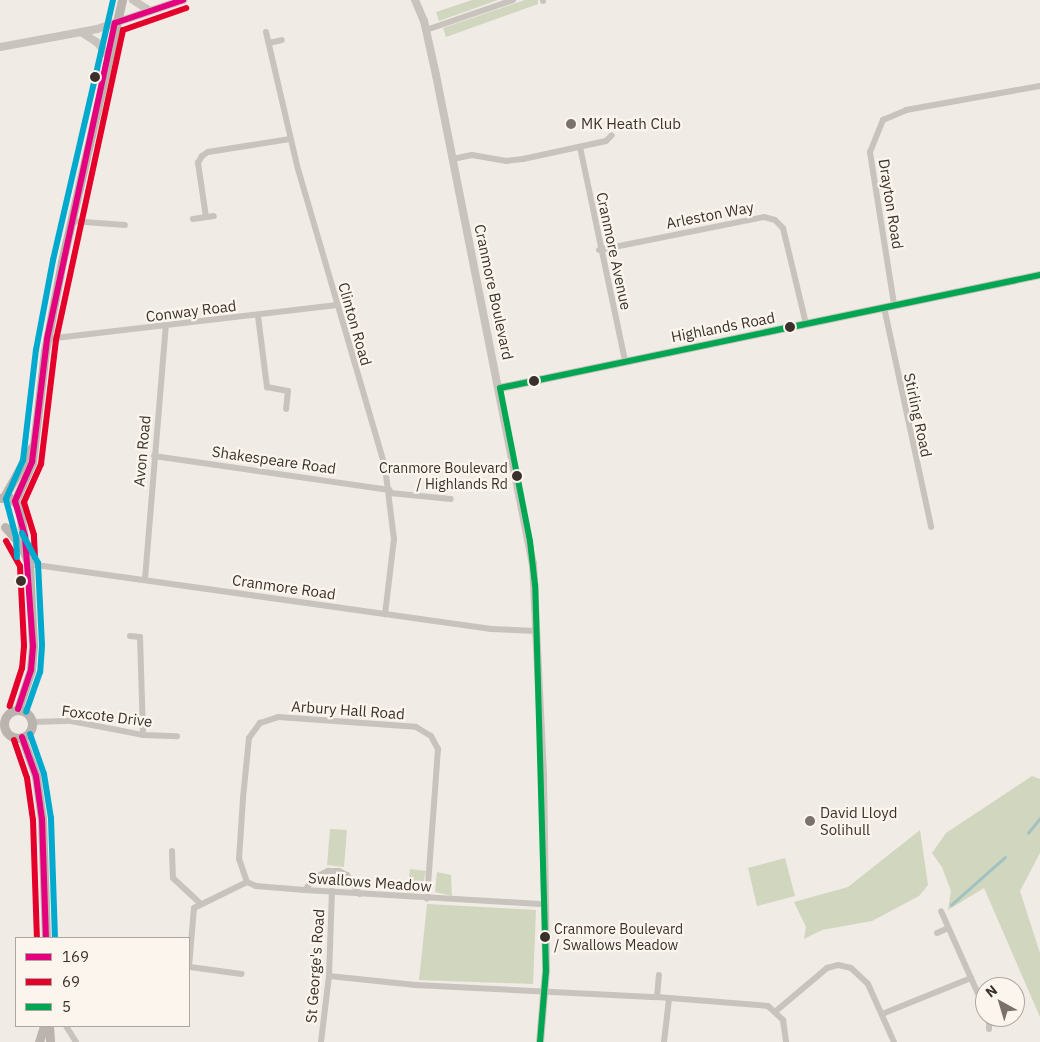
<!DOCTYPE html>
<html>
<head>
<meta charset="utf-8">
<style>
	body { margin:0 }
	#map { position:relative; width:1040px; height:1042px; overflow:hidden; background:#f0ebe5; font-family:"IBM Plex Sans",sans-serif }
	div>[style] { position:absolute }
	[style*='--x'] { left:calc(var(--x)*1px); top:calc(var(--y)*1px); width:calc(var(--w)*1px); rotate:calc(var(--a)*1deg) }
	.green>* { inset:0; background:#d1d6bf }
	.stream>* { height:2.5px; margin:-1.25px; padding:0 1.25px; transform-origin:1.25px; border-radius:1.25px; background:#a1c2c1 }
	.minor>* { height:6px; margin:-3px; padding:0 3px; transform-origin:3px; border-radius:3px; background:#c9c3be }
	.tertiary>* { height:8px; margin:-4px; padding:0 4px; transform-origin:4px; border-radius:4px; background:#c9c3be }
	.secondary>* { height:9px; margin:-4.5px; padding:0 4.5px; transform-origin:4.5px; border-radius:4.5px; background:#bab3ae }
	.secondary>.ring { margin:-4.5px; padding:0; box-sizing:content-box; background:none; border:9px solid #bab3ae; border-radius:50% }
	.bus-1>* { height:6px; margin:-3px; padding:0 3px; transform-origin:3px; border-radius:3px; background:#e5007d }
	.bus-2>* { height:6px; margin:-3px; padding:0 3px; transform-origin:3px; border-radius:3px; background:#e4002b }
	.bus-3>* { height:6px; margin:-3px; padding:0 3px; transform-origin:3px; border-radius:3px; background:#00a651 }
	.bus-4>* { height:6px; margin:-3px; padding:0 3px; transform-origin:3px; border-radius:3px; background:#00a9ce }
	.dots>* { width:14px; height:14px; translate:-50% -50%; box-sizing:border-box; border:2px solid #fbf5ee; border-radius:50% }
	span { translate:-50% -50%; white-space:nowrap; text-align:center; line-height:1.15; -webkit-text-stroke:4.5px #fbf5ee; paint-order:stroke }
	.bus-label { font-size:14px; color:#3b302b }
	.right { translate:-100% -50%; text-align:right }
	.left { translate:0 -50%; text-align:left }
	.poi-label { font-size:15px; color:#3b302b }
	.street-label { font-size:15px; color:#3b302b }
	.legend { position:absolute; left:15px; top:937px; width:175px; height:90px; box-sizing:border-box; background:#fbf5ee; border:1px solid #aea6a0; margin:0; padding:6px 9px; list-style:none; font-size:15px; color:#3b302b }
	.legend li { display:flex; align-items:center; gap:10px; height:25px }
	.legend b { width:25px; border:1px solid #aea6a0 }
	.north { position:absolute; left:975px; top:977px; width:50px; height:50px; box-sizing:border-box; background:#fbf5ee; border:1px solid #aea6a0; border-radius:50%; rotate:321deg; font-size:14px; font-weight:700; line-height:20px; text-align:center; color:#3b302b }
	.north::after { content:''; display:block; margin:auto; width:18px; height:22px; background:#7a716c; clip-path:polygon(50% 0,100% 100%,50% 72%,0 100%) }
</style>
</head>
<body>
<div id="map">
	<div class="green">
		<i style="clip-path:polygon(472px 0,498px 0,439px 21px,436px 12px)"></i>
		<i style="clip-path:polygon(525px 0,538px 0,538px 4px,446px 37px,443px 28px)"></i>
		<i style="clip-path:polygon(1032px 776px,1040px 779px,1040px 853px,1020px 891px,1040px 953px,1040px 1017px,984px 888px,948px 910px,951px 891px,942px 867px,932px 853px,946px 833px)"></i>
		<i style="clip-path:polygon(330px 829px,347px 830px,344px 867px,327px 865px)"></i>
		<i style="clip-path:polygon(920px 830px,928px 885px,919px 896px,872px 921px,822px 930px,804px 939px,806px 927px,794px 902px,848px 887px)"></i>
		<i style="clip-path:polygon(785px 858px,795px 896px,757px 906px,748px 868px)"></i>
		<i style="clip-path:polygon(410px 869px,426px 871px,421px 892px,407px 893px)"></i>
		<i style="clip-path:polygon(437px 872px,451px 875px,452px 896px,435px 892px)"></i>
		<i style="clip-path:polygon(427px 904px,536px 910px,533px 984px,419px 980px)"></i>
	</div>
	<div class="stream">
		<i style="--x:1028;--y:833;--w:19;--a:-51"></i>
		<i style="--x:951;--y:905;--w:72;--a:-41.6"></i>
	</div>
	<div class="minor">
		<i style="--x:543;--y:0;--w:1;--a:90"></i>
		<i style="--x:426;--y:30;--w:92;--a:-19"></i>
		<i style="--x:266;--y:32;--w:141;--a:76.9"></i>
		<i style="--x:298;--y:169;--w:310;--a:73.7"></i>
		<i style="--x:385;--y:467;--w:73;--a:82.9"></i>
		<i style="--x:394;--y:539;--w:76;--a:96.8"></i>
		<i style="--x:269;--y:43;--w:13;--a:-13"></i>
		<i style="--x:580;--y:147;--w:218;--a:78.1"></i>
		<i style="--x:453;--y:159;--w:19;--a:-12"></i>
		<i style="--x:472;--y:155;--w:35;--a:10"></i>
		<i style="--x:506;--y:161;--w:17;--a:-7"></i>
		<i style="--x:523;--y:159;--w:85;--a:-12.2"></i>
		<i style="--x:606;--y:141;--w:8;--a:-45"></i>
		<i style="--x:206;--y:217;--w:55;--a:-98.4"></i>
		<i style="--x:198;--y:163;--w:8;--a:-60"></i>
		<i style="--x:202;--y:156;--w:7;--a:-34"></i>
		<i style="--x:208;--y:152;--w:83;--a:-9"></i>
		<i style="--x:193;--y:219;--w:21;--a:-8"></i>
		<i style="--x:71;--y:221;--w:54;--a:4.2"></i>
		<i style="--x:599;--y:250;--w:168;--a:-11.3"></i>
		<i style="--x:764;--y:217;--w:11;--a:15"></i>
		<i style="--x:775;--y:220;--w:11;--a:45"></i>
		<i style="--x:783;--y:228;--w:99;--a:76.5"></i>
		<i style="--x:894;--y:304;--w:154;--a:-99"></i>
		<i style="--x:870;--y:152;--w:35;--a:-68"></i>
		<i style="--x:883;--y:120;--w:25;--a:-23"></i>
		<i style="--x:906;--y:110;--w:136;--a:-10.2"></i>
		<i style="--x:884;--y:307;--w:225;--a:77.9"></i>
		<i style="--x:258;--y:316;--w:72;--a:82.8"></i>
		<i style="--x:267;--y:387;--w:21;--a:11"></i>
		<i style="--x:288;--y:391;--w:18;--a:96"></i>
		<i style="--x:47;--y:339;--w:292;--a:-6.7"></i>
		<i style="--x:154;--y:456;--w:238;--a:8.2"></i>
		<i style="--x:390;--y:493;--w:61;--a:5.6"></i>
		<i style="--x:29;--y:564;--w:467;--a:8"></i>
		<i style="--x:491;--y:629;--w:45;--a:2.5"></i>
		<i style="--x:145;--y:579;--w:254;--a:-85.3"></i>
		<i style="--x:130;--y:636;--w:10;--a:6"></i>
		<i style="--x:140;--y:637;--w:98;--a:88.2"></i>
		<i style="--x:33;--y:722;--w:38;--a:-2"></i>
		<i style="--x:71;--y:721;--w:73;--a:11"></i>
		<i style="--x:143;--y:735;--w:34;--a:2"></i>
		<i style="--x:172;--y:851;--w:27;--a:88"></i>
		<i style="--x:173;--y:878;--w:37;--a:43"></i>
		<i style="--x:247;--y:882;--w:24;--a:-109"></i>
		<i style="--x:239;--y:859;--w:61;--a:-86.2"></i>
		<i style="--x:243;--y:798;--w:60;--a:-84.3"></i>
		<i style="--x:249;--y:738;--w:19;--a:-54"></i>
		<i style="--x:260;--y:723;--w:19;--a:-18"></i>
		<i style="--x:278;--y:717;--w:138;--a:4.1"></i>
		<i style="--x:416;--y:727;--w:17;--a:31"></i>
		<i style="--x:431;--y:736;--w:15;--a:62"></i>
		<i style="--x:438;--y:749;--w:150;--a:94.2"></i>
		<i style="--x:305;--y:890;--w:15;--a:-53"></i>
		<i style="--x:314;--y:878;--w:16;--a:-27"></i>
		<i style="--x:328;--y:871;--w:11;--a:0"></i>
		<i style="--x:339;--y:871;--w:9;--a:27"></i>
		<i style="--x:347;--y:875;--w:23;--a:56"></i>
		<i style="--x:937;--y:933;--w:12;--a:-24"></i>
		<i style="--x:189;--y:967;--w:59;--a:-85.2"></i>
		<i style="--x:194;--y:908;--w:59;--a:-26.1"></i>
		<i style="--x:247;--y:882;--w:10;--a:24"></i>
		<i style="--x:256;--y:886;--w:49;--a:4.7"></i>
		<i style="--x:305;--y:890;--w:239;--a:3.4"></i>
		<i style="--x:190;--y:967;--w:52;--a:7.7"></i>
		<i style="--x:329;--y:976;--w:87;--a:5.9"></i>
		<i style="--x:416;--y:985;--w:241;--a:2.9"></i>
		<i style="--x:657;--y:997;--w:111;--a:4.6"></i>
		<i style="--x:768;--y:1006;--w:21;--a:43"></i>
		<i style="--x:783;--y:1020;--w:22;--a:82"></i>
		<i style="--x:971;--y:978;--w:34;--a:66"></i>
		<i style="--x:657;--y:997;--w:22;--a:-85"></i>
		<i style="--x:776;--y:1011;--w:67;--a:-40.1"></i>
		<i style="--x:827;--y:968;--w:11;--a:-15"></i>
		<i style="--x:838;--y:965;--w:13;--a:13"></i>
		<i style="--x:851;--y:968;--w:23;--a:43"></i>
		<i style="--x:868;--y:984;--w:64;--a:65.9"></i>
		<i style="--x:882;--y:1014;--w:96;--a:-22"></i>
		<i style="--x:971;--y:978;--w:73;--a:-114.1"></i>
		<i style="--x:66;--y:1026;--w:19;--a:58"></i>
		<i style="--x:989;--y:1029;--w:12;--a:-90"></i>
		<i style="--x:321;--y:1042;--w:66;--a:-83.1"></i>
		<i style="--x:329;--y:976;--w:85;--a:-88"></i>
		<i style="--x:664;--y:1042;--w:43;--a:-83.4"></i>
	</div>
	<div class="tertiary">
		<i style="--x:133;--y:0;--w:20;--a:33"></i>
		<i style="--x:415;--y:0;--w:23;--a:67"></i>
		<i style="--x:424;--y:21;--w:55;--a:77.5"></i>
		<i style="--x:436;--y:75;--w:498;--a:78.8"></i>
		<i style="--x:533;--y:563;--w:213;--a:87.3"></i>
		<i style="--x:543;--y:776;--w:195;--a:89.1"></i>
		<i style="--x:546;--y:971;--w:71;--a:94.8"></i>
		<i style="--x:81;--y:32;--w:20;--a:33"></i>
		<i style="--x:98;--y:43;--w:15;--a:53"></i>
		<i style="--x:0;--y:47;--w:99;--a:-10.5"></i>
		<i style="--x:97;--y:29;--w:91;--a:-18.6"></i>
		<i style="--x:500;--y:388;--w:552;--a:-11.82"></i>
	</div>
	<div class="secondary">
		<i style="--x:4;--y:497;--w:57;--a:-60.8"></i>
		<i style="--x:0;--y:498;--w:10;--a:0"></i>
		<i style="--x:10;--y:498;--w:12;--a:42"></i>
		<i style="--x:19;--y:506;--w:47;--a:81.3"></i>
		<i style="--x:15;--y:501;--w:43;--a:-66.4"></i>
		<i style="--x:32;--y:462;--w:112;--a:-83.3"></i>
		<i style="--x:45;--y:351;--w:91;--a:-79.2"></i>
		<i style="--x:62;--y:262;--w:269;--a:-77.1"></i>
		<i style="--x:5;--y:527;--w:24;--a:48"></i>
		<i style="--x:21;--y:545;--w:21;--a:67"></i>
		<i style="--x:29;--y:564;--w:82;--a:87.2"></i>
		<i style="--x:33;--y:646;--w:24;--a:95"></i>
		<i style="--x:31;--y:670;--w:41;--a:108.4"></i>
		<i class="ring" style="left:4px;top:710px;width:19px;height:19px"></i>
		<i style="--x:22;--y:737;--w:41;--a:70.3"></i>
		<i style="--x:36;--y:776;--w:43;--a:82.1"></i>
		<i style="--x:42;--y:819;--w:119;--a:88.1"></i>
		<i style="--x:49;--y:1026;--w:16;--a:86"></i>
		<i style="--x:39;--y:1042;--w:17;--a:-73"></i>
	</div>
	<div class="bus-1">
		<i style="--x:115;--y:23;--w:72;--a:-18.7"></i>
		<i style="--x:18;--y:709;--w:41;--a:-71.6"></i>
		<i style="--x:31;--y:670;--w:24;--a:-85"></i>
		<i style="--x:33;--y:646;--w:110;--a:-94.2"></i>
		<i style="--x:25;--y:536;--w:36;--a:-106"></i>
		<i style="--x:15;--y:501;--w:43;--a:-66.4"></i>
		<i style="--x:32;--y:462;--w:124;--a:-83"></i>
		<i style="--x:47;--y:339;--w:323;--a:-77.9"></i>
		<i style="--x:22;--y:737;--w:41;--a:70.3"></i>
		<i style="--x:36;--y:776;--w:43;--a:82.1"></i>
		<i style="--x:42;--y:819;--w:119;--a:88.1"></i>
	</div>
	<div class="bus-2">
		<i style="--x:6;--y:541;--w:29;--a:61"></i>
		<i style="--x:20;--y:566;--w:80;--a:87.1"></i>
		<i style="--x:24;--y:646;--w:22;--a:95"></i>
		<i style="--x:22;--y:668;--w:40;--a:108"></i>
		<i style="--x:35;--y:557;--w:22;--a:-93"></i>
		<i style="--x:34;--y:535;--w:34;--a:-107"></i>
		<i style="--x:24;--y:502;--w:42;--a:-65.9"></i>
		<i style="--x:41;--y:464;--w:125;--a:-83.1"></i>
		<i style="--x:56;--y:340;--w:317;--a:-77.8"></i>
		<i style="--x:123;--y:30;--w:67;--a:-19.2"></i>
		<i style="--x:14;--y:740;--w:40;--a:71.1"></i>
		<i style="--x:27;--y:778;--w:42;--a:81.9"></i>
		<i style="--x:33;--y:820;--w:118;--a:88.1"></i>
	</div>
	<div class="bus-3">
		<i style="--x:540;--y:1042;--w:71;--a:-85.2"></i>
		<i style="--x:546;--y:971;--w:386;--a:-91.6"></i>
		<i style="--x:535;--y:585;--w:44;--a:-96.5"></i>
		<i style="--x:530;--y:541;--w:156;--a:-101.1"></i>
		<i style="--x:500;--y:388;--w:552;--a:-11.82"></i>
	</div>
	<div class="bus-4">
		<i style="--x:22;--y:533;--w:34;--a:62"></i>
		<i style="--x:38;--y:563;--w:83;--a:87.2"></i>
		<i style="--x:42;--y:646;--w:26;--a:94"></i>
		<i style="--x:40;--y:672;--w:42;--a:109.3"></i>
		<i style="--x:17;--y:557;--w:20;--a:-93"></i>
		<i style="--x:16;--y:537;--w:39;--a:-105"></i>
		<i style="--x:6;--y:499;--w:43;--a:-66.4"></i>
		<i style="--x:23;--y:460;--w:111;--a:-83.3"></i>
		<i style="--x:36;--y:350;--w:92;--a:-79.3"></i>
		<i style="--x:53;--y:260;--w:267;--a:-77"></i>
		<i style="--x:30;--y:734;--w:42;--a:70.7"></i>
		<i style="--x:44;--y:774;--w:45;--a:81"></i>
		<i style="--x:51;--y:818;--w:120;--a:88.1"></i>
	</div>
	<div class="dots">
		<i style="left:95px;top:77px;background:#3b302b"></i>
		<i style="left:571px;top:124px;background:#7a716c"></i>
		<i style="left:790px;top:327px;background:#3b302b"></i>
		<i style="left:534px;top:381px;background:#3b302b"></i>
		<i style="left:517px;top:476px;background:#3b302b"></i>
		<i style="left:21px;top:581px;background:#3b302b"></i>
		<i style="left:810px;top:821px;background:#7a716c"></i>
		<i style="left:545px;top:937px;background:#3b302b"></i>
	</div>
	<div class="bus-label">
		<span class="right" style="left:508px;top:476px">Cranmore Boulevard<br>/ Highlands Rd</span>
		<span class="left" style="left:554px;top:937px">Cranmore Boulevard<br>/ Swallows Meadow</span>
	</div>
	<div class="poi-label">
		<span class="left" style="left:581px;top:124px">MK Heath Club</span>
		<span class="left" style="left:820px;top:821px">David Lloyd<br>Solihull</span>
	</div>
	<div class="street-label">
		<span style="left:891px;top:204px;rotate:81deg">Drayton Road</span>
		<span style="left:710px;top:215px;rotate:-11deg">Arleston Way</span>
		<span style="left:614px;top:251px;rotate:78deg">Cranmore Avenue</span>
		<span style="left:494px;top:292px;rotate:78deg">Cranmore Boulevard</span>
		<span style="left:191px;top:311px;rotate:-7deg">Conway Road</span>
		<span style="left:355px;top:324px;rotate:74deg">Clinton Road</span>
		<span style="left:723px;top:327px;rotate:-11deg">Highlands Road</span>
		<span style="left:918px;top:415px;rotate:78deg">Stirling Road</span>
		<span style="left:142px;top:451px;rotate:-85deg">Avon Road</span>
		<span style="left:274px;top:460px;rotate:8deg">Shakespeare Road</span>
		<span style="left:284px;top:587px;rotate:8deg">Cranmore Road</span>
		<span style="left:348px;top:710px;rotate:4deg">Arbury Hall Road</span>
		<span style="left:107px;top:716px;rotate:7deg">Foxcote Drive</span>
		<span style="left:370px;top:882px;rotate:4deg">Swallows Meadow</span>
		<span style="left:315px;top:966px;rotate:-86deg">St George's Road</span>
	</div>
	<ul class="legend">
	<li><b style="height:6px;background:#e5007d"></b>169</li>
	<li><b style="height:6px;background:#e4002b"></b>69</li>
	<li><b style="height:6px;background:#00a651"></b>5</li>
	</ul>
	<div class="north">N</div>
</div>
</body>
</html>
